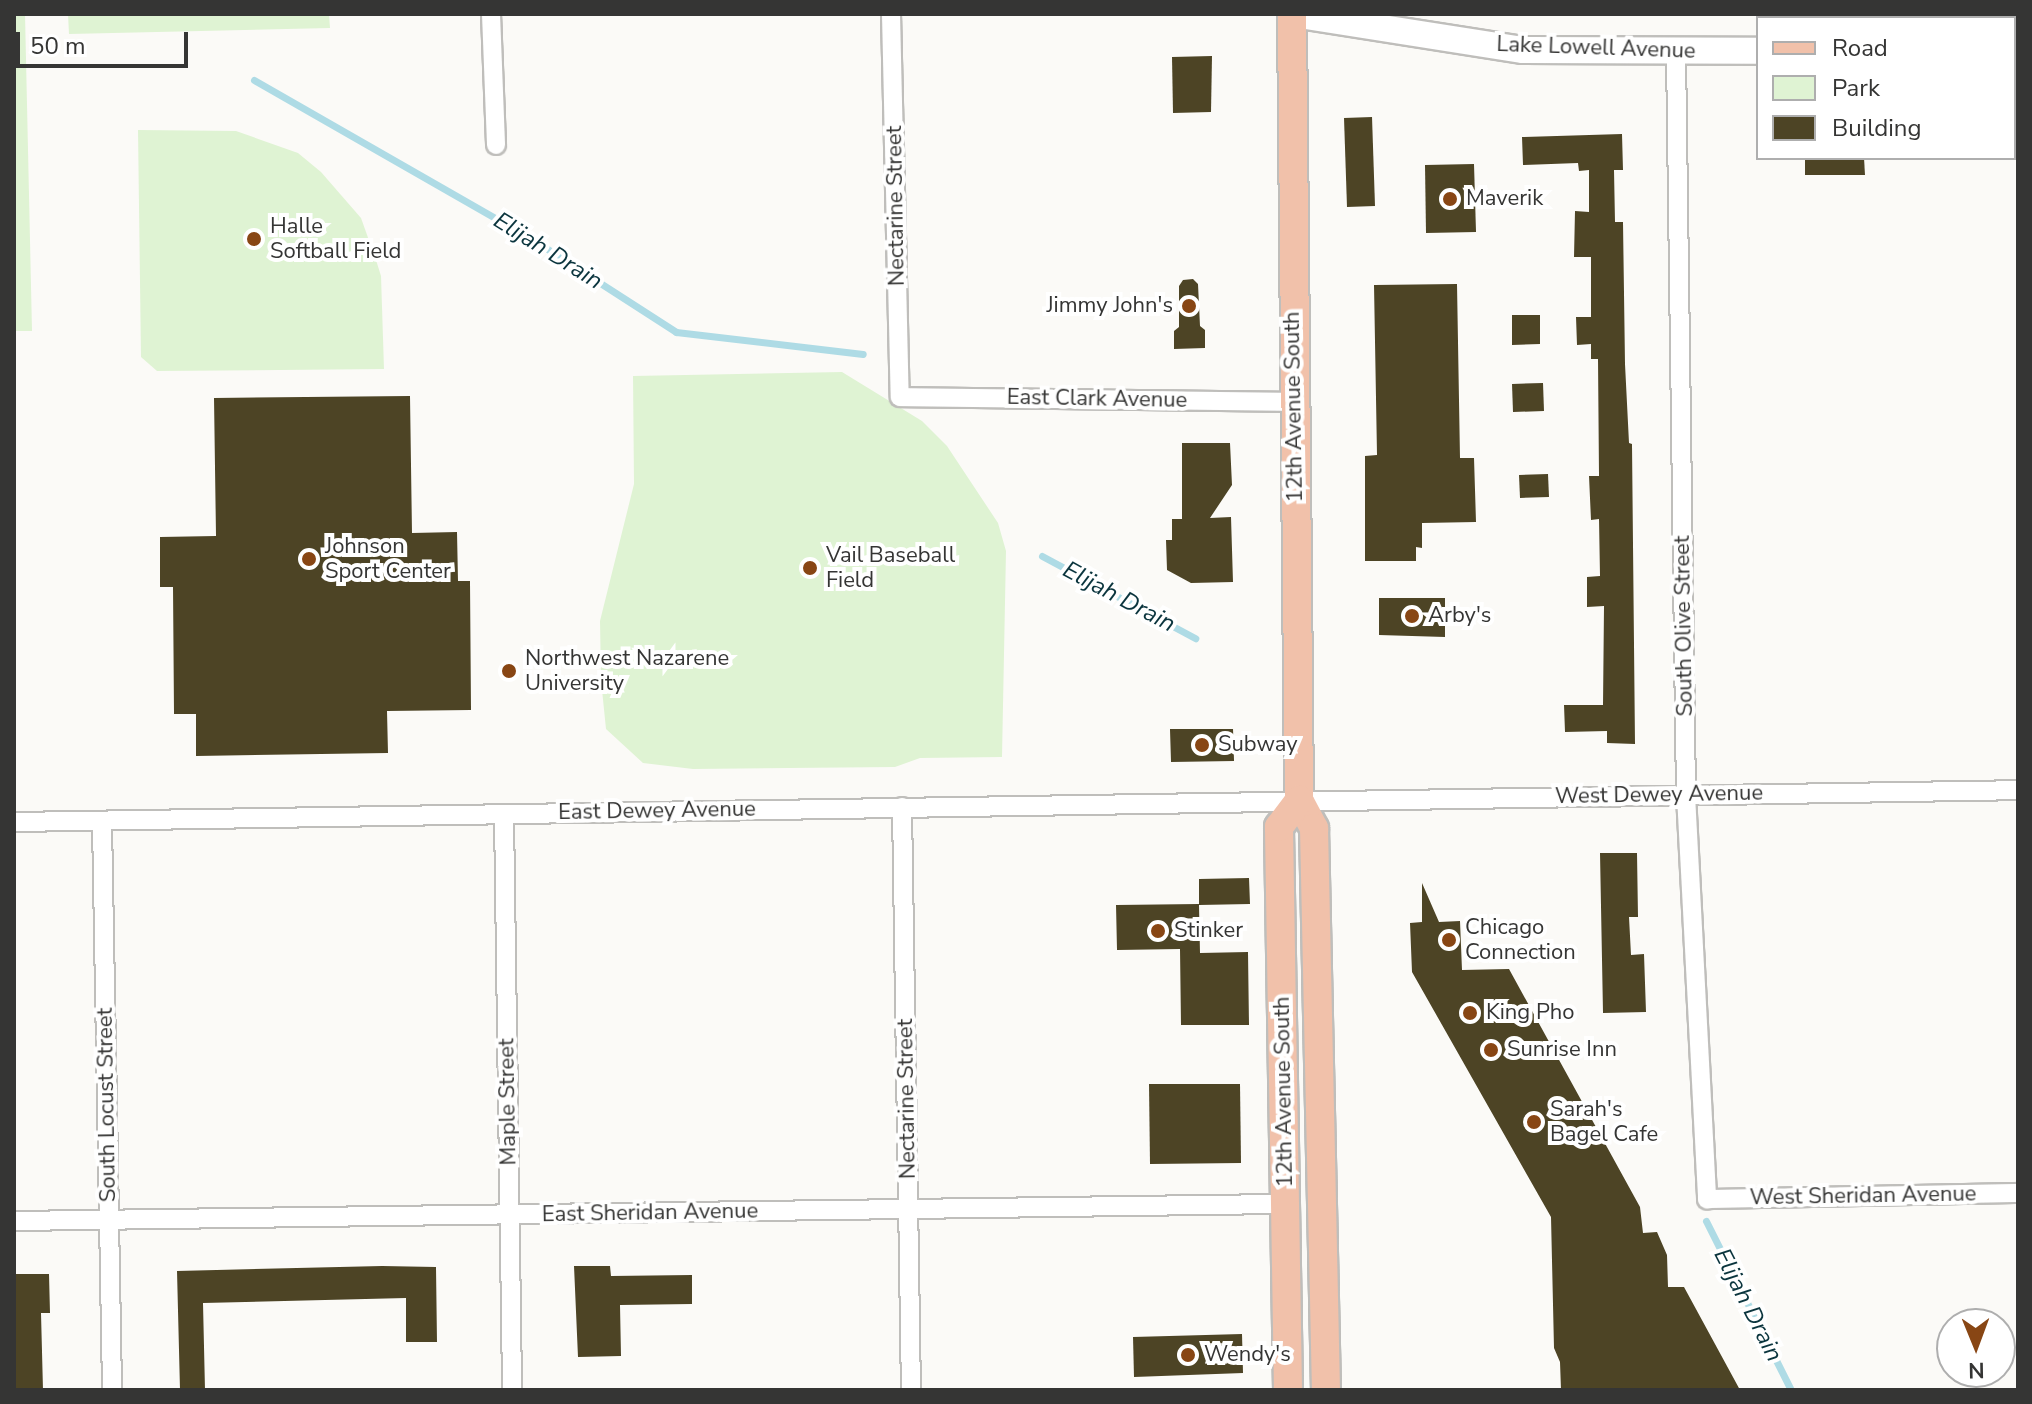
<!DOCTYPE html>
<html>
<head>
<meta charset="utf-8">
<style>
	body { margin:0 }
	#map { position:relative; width:2032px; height:1404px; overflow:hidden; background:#fbfaf7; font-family:"Nunito Sans",sans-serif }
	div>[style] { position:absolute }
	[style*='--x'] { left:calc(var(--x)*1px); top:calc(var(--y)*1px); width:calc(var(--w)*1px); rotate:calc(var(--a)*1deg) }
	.green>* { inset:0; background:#dff3d3 }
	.stream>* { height:7px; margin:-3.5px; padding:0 3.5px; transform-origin:3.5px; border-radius:3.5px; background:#aedbe5 }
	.building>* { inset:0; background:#4d4425 }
	.roads { filter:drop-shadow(2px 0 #bfbebb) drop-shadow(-2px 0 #bfbebb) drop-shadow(0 2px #bfbebb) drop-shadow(0 -2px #bfbebb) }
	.street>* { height:18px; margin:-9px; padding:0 9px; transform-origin:9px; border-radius:9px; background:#fff }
	.secondary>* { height:26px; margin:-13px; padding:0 13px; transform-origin:13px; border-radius:13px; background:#fff }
	.primary>* { height:28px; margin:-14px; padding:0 14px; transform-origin:14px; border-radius:14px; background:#f1c1aa }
	.dots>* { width:22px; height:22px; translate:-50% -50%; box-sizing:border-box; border:4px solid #fff; border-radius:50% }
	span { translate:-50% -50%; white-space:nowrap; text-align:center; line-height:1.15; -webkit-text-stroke:8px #fff; paint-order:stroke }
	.street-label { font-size:22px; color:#353534 }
	.poi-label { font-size:22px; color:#353534 }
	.left { translate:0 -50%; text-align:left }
	.right { translate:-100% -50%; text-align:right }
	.water-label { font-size:24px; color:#0b353e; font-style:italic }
	.frame { position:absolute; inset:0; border:16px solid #353534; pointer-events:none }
	.legend { position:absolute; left:1756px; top:16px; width:260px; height:144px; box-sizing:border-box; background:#fff; border:2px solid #aeaeae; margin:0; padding:10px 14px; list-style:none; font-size:24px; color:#353534 }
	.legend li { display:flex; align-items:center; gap:16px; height:40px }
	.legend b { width:40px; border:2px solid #aeaeae }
	.north { position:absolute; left:1936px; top:1308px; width:80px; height:80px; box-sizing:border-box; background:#fff; border:2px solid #aeaeae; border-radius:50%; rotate:179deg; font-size:22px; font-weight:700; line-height:32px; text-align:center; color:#353534 }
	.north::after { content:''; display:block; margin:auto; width:28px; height:36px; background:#884614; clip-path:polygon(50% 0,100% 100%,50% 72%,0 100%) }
	.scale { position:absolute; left:16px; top:32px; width:172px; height:36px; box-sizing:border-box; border:4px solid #353534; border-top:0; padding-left:10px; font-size:24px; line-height:28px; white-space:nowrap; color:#353534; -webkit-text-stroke:6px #fff; paint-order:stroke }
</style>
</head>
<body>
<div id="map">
	<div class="green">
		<i style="clip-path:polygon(14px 14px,25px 14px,32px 331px,14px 331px)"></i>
		<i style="clip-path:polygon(68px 14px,329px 14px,330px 28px,69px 34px)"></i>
		<i style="clip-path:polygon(138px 130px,236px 131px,298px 153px,321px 172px,361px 218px,376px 260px,381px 276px,384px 369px,157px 371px,141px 357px)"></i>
		<i style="clip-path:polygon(842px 372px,922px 421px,947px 446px,998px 523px,1006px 551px,1002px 757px,920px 758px,895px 767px,693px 769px,643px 763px,606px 729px,601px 680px,600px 621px,634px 484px,633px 376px)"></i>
	</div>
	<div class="stream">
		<i style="--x:254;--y:80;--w:324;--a:29.8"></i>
		<i style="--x:535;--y:241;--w:168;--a:32.8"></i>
		<i style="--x:676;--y:332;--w:188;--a:6.7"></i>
		<i style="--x:1042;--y:556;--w:174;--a:28.2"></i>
		<i style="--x:1706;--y:1221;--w:189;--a:63.3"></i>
	</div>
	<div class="building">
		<i style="clip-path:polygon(1212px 56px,1211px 112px,1173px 113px,1172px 57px)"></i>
		<i style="clip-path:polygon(1372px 117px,1375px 206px,1347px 207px,1344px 118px)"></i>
		<i style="clip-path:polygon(1622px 134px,1623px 170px,1614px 170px,1615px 222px,1623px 222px,1625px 364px,1629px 443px,1632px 444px,1635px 744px,1607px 743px,1607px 731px,1565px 732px,1564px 705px,1603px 705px,1604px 606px,1587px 607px,1587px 577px,1600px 576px,1599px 519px,1591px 520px,1589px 476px,1599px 476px,1598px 359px,1591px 359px,1591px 344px,1577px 345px,1576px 317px,1591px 317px,1591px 257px,1574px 257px,1575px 211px,1589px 212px,1589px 170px,1579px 171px,1578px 163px,1523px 165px,1522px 137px)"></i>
		<i style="clip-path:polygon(1805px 158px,1864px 158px,1865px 175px,1805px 175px)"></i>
		<i style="clip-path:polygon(1474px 164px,1476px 232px,1426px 233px,1425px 165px)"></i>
		<i style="clip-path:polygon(1193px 279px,1198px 284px,1200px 326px,1205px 330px,1205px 348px,1174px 349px,1174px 331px,1179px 327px,1179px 286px,1183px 280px)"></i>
		<i style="clip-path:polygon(1457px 284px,1460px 458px,1474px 458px,1476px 522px,1422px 523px,1422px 548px,1416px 547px,1416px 561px,1365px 561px,1365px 456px,1377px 455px,1374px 285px)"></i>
		<i style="clip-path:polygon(1512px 315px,1540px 315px,1540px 344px,1512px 345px)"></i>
		<i style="clip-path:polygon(1543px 383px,1544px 411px,1513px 412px,1512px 384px)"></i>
		<i style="clip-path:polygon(410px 396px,412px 533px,457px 532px,458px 581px,470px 581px,471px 710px,387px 711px,388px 753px,196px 756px,196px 714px,174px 714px,173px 587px,160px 587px,160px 537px,216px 536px,214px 398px)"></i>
		<i style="clip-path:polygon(1182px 443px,1230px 443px,1232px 485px,1210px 518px,1231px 517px,1233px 582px,1191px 583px,1167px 570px,1166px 540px,1172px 540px,1172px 519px,1182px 519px)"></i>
		<i style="clip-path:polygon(1548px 474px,1549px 497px,1520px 498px,1519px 475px)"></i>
		<i style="clip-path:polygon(1379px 598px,1445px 598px,1445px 637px,1379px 635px)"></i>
		<i style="clip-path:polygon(1170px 729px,1233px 729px,1234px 761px,1171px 762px)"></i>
		<i style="clip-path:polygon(1600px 853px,1637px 853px,1638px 917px,1629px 917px,1631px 955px,1644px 954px,1646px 1012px,1603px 1013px)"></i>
		<i style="clip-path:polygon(1249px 878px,1250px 904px,1199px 905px,1200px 953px,1248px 952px,1249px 1025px,1181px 1025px,1180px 949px,1117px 950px,1116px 905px,1199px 904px,1199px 879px)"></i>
		<i style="clip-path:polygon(1422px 883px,1439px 922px,1460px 921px,1462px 970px,1509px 969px,1640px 1207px,1643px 1233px,1657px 1232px,1667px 1255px,1668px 1287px,1684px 1287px,1740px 1390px,1561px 1390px,1560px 1362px,1554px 1348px,1551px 1217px,1412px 972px,1410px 923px,1422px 922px)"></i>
		<i style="clip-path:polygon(1149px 1084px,1240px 1084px,1241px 1163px,1150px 1164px)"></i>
		<i style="clip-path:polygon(382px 1266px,436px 1267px,437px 1342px,406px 1342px,406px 1298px,203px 1303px,205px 1390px,180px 1390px,177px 1271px)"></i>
		<i style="clip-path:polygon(574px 1266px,610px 1266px,611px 1276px,692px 1275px,692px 1304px,620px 1305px,621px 1356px,578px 1357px)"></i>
		<i style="clip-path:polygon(14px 1274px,49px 1274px,50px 1313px,41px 1313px,43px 1390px,14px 1390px)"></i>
		<i style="clip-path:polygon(1242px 1334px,1243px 1373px,1134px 1377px,1133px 1337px)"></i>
	</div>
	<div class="roads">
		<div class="street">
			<i style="--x:491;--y:14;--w:131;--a:87.8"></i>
			<i style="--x:891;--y:14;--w:383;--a:88.7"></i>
			<i style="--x:900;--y:397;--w:393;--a:0.7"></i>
			<i style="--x:1676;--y:52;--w:743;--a:89.23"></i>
			<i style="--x:1686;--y:795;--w:405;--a:87"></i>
			<i style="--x:1707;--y:1199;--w:311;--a:-1.1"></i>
			<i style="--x:902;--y:807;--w:583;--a:89.12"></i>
			<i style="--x:504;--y:814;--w:576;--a:89.2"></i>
			<i style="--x:102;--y:821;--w:569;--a:88.99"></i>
			<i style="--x:14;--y:822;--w:2004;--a:-0.91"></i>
			<i style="--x:14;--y:1221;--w:1271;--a:-0.77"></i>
		</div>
		<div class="secondary">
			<i style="--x:1293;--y:14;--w:233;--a:8.9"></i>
			<i style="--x:1523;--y:50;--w:235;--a:0.2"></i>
			<i style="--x:2014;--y:53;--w:4;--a:0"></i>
		</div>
		<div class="primary">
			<i style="--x:1292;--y:14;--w:786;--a:89.49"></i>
			<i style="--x:1299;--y:800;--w:32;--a:62"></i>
			<i style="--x:1314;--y:828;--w:562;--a:88.78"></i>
			<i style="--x:1288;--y:1390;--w:563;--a:-90.92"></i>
			<i style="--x:1279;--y:827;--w:34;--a:-53"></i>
		</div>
	</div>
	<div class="dots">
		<i style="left:1450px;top:199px;background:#884614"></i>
		<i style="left:254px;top:239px;background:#884614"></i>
		<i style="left:1189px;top:306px;background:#884614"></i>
		<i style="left:309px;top:559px;background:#884614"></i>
		<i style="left:810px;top:568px;background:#884614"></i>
		<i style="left:1412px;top:616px;background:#884614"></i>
		<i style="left:509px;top:671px;background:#884614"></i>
		<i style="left:1202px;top:745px;background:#884614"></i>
		<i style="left:1158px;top:931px;background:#884614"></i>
		<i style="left:1449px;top:940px;background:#884614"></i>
		<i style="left:1470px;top:1013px;background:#884614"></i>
		<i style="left:1491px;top:1050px;background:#884614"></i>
		<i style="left:1534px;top:1122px;background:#884614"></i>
		<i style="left:1188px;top:1355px;background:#884614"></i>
	</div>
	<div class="street-label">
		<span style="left:1596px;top:48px;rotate:2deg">Lake Lowell Avenue</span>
		<span style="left:896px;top:206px;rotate:-91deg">Nectarine Street</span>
		<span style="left:1097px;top:399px;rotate:1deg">East Clark Avenue</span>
		<span style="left:1294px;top:407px;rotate:-91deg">12th Avenue South</span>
		<span style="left:1684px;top:626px;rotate:-91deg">South Olive Street</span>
		<span style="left:1659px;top:795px;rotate:-1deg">West Dewey Avenue</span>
		<span style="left:657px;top:811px;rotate:-1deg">East Dewey Avenue</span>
		<span style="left:1284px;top:1092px;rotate:-91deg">12th Avenue South</span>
		<span style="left:907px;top:1099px;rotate:-91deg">Nectarine Street</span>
		<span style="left:508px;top:1102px;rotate:-91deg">Maple Street</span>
		<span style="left:107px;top:1105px;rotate:-91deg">South Locust Street</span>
		<span style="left:1863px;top:1196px;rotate:-1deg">West Sheridan Avenue</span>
		<span style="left:650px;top:1213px;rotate:-1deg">East Sheridan Avenue</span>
	</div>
	<div class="poi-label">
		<span class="left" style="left:1466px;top:199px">Maverik</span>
		<span class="left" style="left:270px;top:239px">Halle<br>Softball Field</span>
		<span class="right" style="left:1173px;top:306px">Jimmy John's</span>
		<span class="left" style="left:325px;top:559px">Johnson<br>Sport Center</span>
		<span class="left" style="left:826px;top:568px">Vail Baseball<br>Field</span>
		<span class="left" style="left:1428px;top:616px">Arby's</span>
		<span class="left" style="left:525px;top:671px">Northwest Nazarene<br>University</span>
		<span class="left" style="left:1218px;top:745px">Subway</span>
		<span class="left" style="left:1465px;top:940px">Chicago<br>Connection</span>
		<span class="left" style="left:1174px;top:931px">Stinker</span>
		<span class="left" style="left:1486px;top:1013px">King Pho</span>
		<span class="left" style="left:1507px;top:1050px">Sunrise Inn</span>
		<span class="left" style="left:1550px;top:1122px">Sarah's<br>Bagel Cafe</span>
		<span class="left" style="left:1204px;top:1355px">Wendy's</span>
	</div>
	<div class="water-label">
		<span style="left:548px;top:251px;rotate:32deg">Elijah Drain</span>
		<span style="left:1119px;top:597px;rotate:28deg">Elijah Drain</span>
		<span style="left:1748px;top:1305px;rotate:63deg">Elijah Drain</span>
	</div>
	<div class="frame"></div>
	<ul class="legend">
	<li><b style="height:10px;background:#f1c1aa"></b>Road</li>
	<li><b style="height:22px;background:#dff3d3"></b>Park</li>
	<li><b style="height:22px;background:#4d4425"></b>Building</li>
	</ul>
	<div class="north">N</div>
	<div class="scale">50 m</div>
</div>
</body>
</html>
